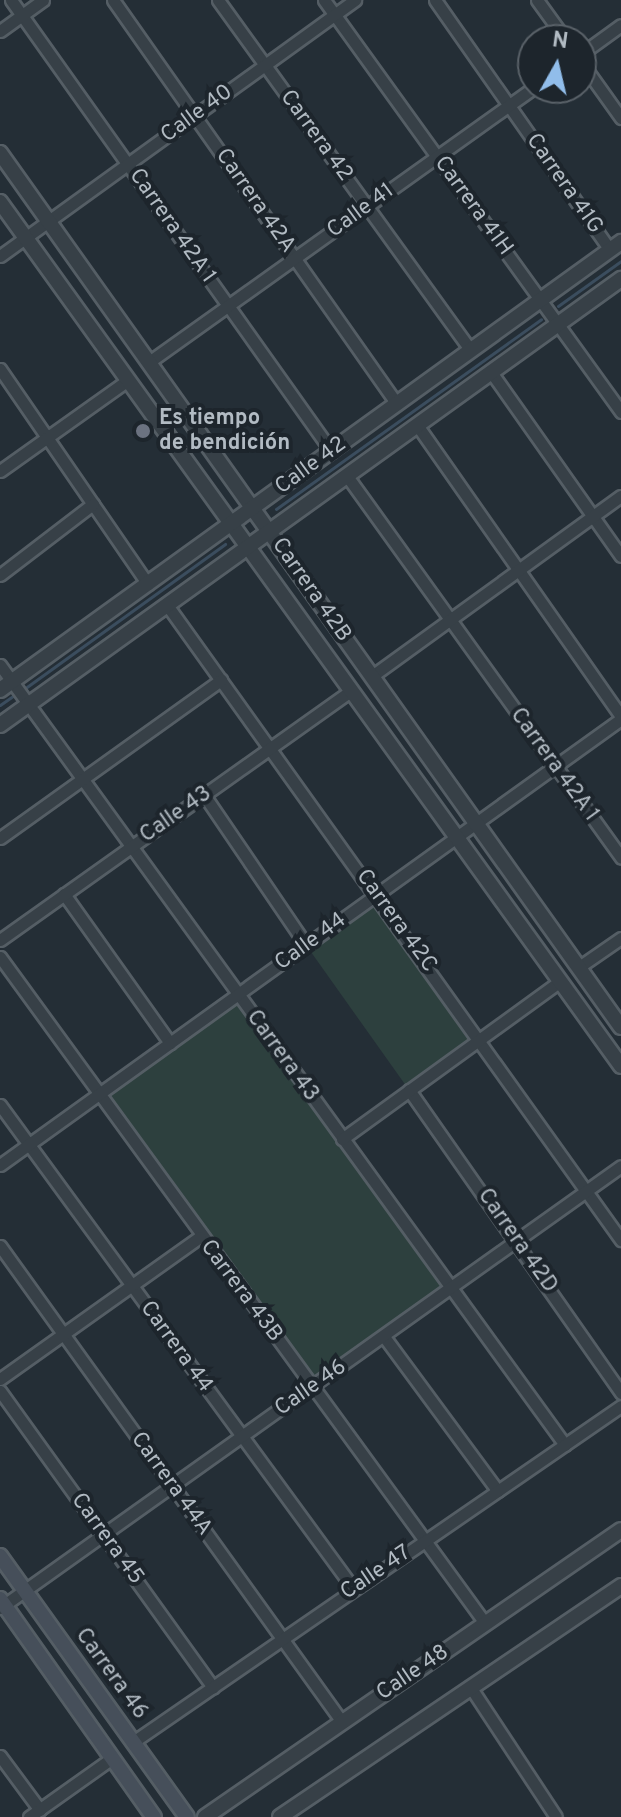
<!DOCTYPE html>
<html>
<head>
<meta charset="utf-8">
<style>
	body { margin:0 }
	#map { position:relative; width:621px; height:1817px; overflow:hidden; background:#242e36; font-family:Overpass,sans-serif }
	div>[style] { position:absolute }
	[style*='--x'] { left:calc(var(--x)*1px); top:calc(var(--y)*1px); width:calc(var(--w)*1px); rotate:calc(var(--a)*1deg) }
	.green>* { inset:0; background:#2d403e }
	.stream>* { height:3px; margin:-1.5px; padding:0 1.5px; transform-origin:1.5px; border-radius:1.5px; background:#3b4d5e }
	.roads { filter:drop-shadow(2px 0 #555e65) drop-shadow(-2px 0 #555e65) drop-shadow(0 2px #555e65) drop-shadow(0 -2px #555e65) }
	.minor>* { height:11px; margin:-5.5px; padding:0 5.5px; transform-origin:5.5px; border-radius:5.5px; background:#374047 }
	.tertiary>* { height:14px; margin:-7px; padding:0 7px; transform-origin:7px; border-radius:7px; background:#374047 }
	.secondary>* { height:14px; margin:-7px; padding:0 7px; transform-origin:7px; border-radius:7px; background:#464f5a }
	.dots>* { width:22px; height:22px; translate:-50% -50%; box-sizing:border-box; border:4px solid #1d252c; border-radius:50% }
	span { translate:-50% -50%; white-space:nowrap; text-align:center; line-height:1.15; -webkit-text-stroke:8px #1d252c; paint-order:stroke }
	.street-label { font-size:22px; color:#b2bbc3 }
	.poi-label { font-size:22px; color:#b2bbc3; font-weight:700 }
	.left { translate:0 -50%; text-align:left }
	.north { position:absolute; left:517px; top:24px; width:80px; height:80px; box-sizing:border-box; background:#1d252c; border:2px solid #596168; border-radius:50%; rotate:8deg; font-size:22px; font-weight:700; line-height:32px; text-align:center; color:#b2bbc3 }
	.north::after { content:''; display:block; margin:auto; width:28px; height:36px; background:#91bdea; clip-path:polygon(50% 0,100% 100%,50% 72%,0 100%) }
</style>
</head>
<body>
<div id="map">
	<div class="green">
		<i style="clip-path:polygon(378px 894px,480px 1039px,409px 1090px,306px 945px)"></i>
		<i style="clip-path:polygon(237px 995px,452px 1288px,312px 1386px,98px 1094px)"></i>
	</div>
	<div class="stream">
		<i style="--x:558;--y:306;--w:77;--a:-35.5"></i>
		<i style="--x:276;--y:509;--w:326;--a:-35.6"></i>
		<i style="--x:24;--y:689;--w:248;--a:-35.8"></i>
		<i style="--x:0;--y:705;--w:21;--a:-35"></i>
	</div>
	<div class="roads">
		<div class="minor">
			<i style="--x:11;--y:0;--w:554;--a:54.62"></i>
			<i style="--x:113;--y:0;--w:492;--a:54.9"></i>
			<i style="--x:218;--y:0;--w:431;--a:54.2"></i>
			<i style="--x:324;--y:0;--w:508;--a:54.21"></i>
			<i style="--x:435;--y:0;--w:305;--a:55"></i>
			<i style="--x:537;--y:0;--w:49;--a:54.1"></i>
			<i style="--x:0;--y:31;--w:53;--a:-35.8"></i>
			<i style="--x:581;--y:54;--w:49;--a:-35.9"></i>
			<i style="--x:581;--y:62;--w:69;--a:54.5"></i>
			<i style="--x:0;--y:256;--w:438;--a:-35.8"></i>
			<i style="--x:149;--y:362;--w:472;--a:-35.5"></i>
			<i style="--x:0;--y:369;--w:261;--a:55.5"></i>
			<i style="--x:491;--y:372;--w:225;--a:54.8"></i>
			<i style="--x:417;--y:425;--w:355;--a:55"></i>
			<i style="--x:0;--y:471;--w:157;--a:-35.4"></i>
			<i style="--x:347;--y:476;--w:470;--a:54.3"></i>
			<i style="--x:0;--y:575;--w:117;--a:-37.4"></i>
			<i style="--x:167;--y:605;--w:781;--a:54.44"></i>
			<i style="--x:0;--y:665;--w:963;--a:54.08"></i>
			<i style="--x:372;--y:676;--w:307;--a:-35.9"></i>
			<i style="--x:204;--y:795;--w:181;--a:55.8"></i>
			<i style="--x:0;--y:838;--w:272;--a:-35.6"></i>
			<i style="--x:64;--y:894;--w:183;--a:54.6"></i>
			<i style="--x:0;--y:940;--w:430;--a:-35.4"></i>
			<i style="--x:0;--y:957;--w:824;--a:53.94"></i>
			<i style="--x:579;--y:967;--w:51;--a:-34.6"></i>
			<i style="--x:409;--y:1090;--w:370;--a:55"></i>
			<i style="--x:0;--y:1105;--w:598;--a:53.84"></i>
			<i style="--x:342;--y:1139;--w:269;--a:-35.9"></i>
			<i style="--x:0;--y:1165;--w:765;--a:-35.69"></i>
			<i style="--x:0;--y:1246;--w:586;--a:54.3"></i>
			<i style="--x:385;--y:1338;--w:190;--a:53.6"></i>
			<i style="--x:0;--y:1379;--w:245;--a:-35.4"></i>
			<i style="--x:0;--y:1391;--w:365;--a:54.3"></i>
			<i style="--x:0;--y:1608;--w:762;--a:-35.44"></i>
			<i style="--x:471;--y:1688;--w:154;--a:56.6"></i>
			<i style="--x:133;--y:1742;--w:592;--a:-34.55"></i>
			<i style="--x:0;--y:1756;--w:67;--a:53.5"></i>
			<i style="--x:29;--y:1817;--w:102;--a:-35.4"></i>
		</div>
		<div class="tertiary">
			<i style="--x:0;--y:153;--w:1072;--a:54.61"></i>
			<i style="--x:0;--y:202;--w:1064;--a:54.29"></i>
			<i style="--x:0;--y:690;--w:766;--a:-35.81"></i>
			<i style="--x:0;--y:725;--w:765;--a:-35.69"></i>
			<i style="--x:205;--y:1817;--w:505;--a:-34.6"></i>
			<i style="--x:280;--y:1817;--w:412;--a:-34.1"></i>
		</div>
		<div class="secondary">
			<i style="--x:0;--y:1556;--w:321;--a:54.4"></i>
			<i style="--x:0;--y:1599;--w:267;--a:54.8"></i>
		</div>
	</div>
	<div class="dots">
		<i style="left:143px;top:431px;background:#6b7280"></i>
	</div>
	<div class="street-label">
		<span style="left:197px;top:114px;rotate:-36deg">Calle 40</span>
		<span style="left:316px;top:136px;rotate:54deg">Carrera 42</span>
		<span style="left:564px;top:184px;rotate:55deg">Carrera 41G</span>
		<span style="left:255px;top:201px;rotate:55deg">Carrera 42A</span>
		<span style="left:473px;top:206px;rotate:54deg">Carrera 41H</span>
		<span style="left:361px;top:211px;rotate:-36deg">Calle 41</span>
		<span style="left:172px;top:226px;rotate:55deg">Carrera 42A 1</span>
		<span style="left:311px;top:466px;rotate:-36deg">Calle 42</span>
		<span style="left:311px;top:590px;rotate:55deg">Carrera 42B</span>
		<span style="left:554px;top:765px;rotate:54deg">Carrera 42A 1</span>
		<span style="left:176px;top:815px;rotate:-35deg">Calle 43</span>
		<span style="left:396px;top:921px;rotate:54deg">Carrera 42C</span>
		<span style="left:311px;top:942px;rotate:-36deg">Calle 44</span>
		<span style="left:282px;top:1056px;rotate:54deg">Carrera 43</span>
		<span style="left:517px;top:1241px;rotate:55deg">Carrera 42D</span>
		<span style="left:241px;top:1291px;rotate:53deg">Carrera 43B</span>
		<span style="left:176px;top:1347px;rotate:54deg">Carrera 44</span>
		<span style="left:311px;top:1388px;rotate:-35deg">Calle 46</span>
		<span style="left:171px;top:1484px;rotate:54deg">Carrera 44A</span>
		<span style="left:107px;top:1539px;rotate:54deg">Carrera 45</span>
		<span style="left:376px;top:1573px;rotate:-34deg">Calle 47</span>
		<span style="left:413px;top:1673px;rotate:-34deg">Calle 48</span>
		<span style="left:111px;top:1674px;rotate:54deg">Carrera 46</span>
	</div>
	<div class="poi-label">
		<span class="left" style="left:159px;top:431px">Es tiempo<br>de bendición</span>
	</div>
	<div class="north">N</div>
</div>
</body>
</html>
